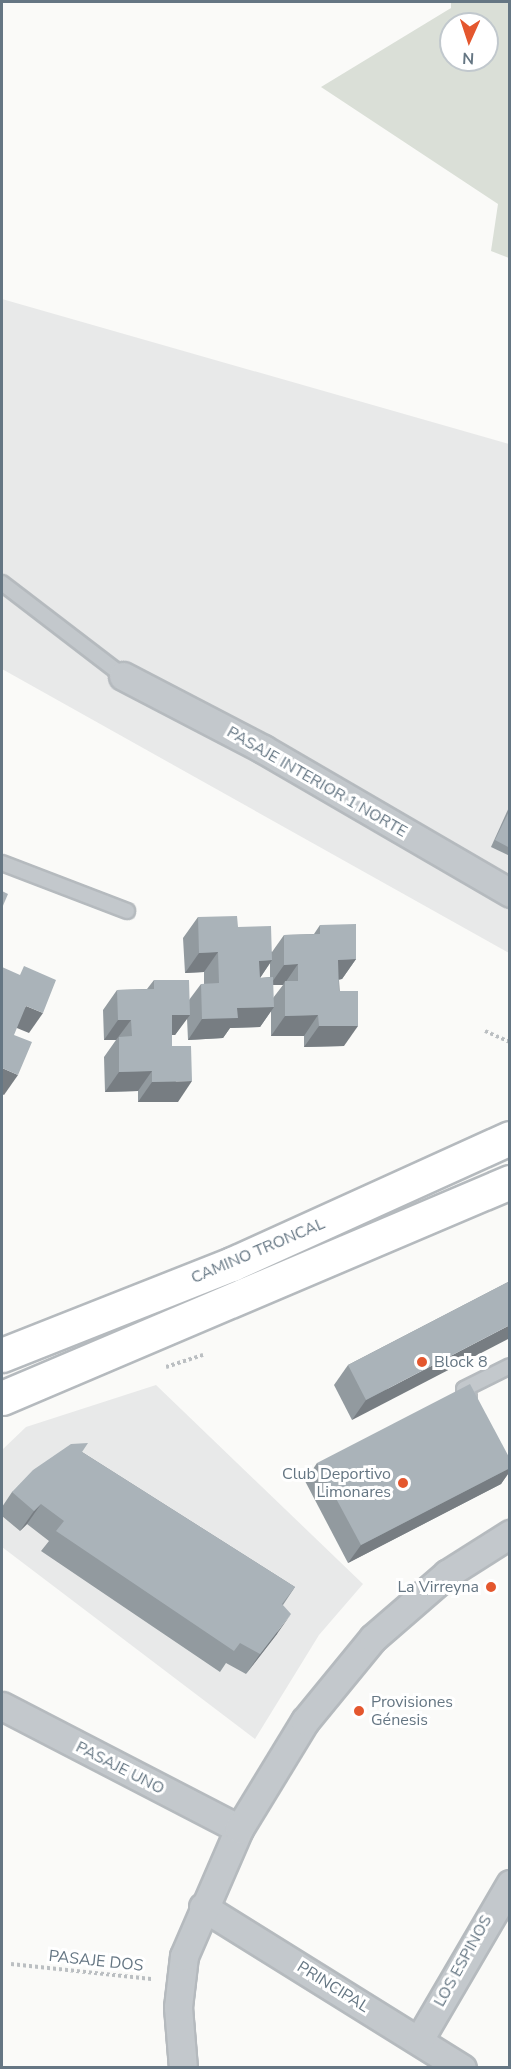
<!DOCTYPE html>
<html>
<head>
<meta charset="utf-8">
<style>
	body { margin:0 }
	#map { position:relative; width:511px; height:2069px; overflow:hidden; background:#fafaf8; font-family:"Nunito Sans",sans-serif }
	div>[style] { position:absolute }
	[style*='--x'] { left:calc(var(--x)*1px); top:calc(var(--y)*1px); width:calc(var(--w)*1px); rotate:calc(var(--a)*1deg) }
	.built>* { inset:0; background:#e8e9e9 }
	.green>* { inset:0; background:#dadfd7 }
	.path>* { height:4px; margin-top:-2px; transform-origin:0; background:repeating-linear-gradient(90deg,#bbbfc2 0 3px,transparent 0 6px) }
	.roads { filter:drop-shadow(2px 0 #b5babe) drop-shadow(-2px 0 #b5babe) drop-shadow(0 2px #b5babe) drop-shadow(0 -2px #b5babe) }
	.service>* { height:14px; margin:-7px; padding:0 7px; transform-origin:7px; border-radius:7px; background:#c3c8cc }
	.minor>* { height:27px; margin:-13.5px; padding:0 13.5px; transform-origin:13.5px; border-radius:13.5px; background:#c3c8cc }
	.primary>* { height:33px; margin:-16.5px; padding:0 16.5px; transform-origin:16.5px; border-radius:16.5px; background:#fff }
	.wall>* { inset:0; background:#929a9f }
	.shaded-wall>* { inset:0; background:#777d82 }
	.building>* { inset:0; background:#aab3b9 }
	.dots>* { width:16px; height:16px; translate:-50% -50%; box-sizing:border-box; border:3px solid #fff; border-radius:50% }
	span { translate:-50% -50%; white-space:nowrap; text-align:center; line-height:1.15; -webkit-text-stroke:6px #fff; paint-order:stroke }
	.street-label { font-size:16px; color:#657683 }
	.poi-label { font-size:16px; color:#657683 }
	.left { translate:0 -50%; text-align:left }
	.right { translate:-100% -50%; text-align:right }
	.frame { position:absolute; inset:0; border:3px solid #657683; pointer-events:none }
	.north { position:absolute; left:439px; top:12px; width:60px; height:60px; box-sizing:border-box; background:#fff; border:2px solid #c1c8cd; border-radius:50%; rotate:183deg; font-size:16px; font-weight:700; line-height:24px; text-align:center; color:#657683 }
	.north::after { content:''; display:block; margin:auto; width:21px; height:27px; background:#e4572e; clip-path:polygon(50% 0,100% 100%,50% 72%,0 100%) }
</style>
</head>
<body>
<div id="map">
	<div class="built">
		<i style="clip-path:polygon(2px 299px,509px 444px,509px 953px,2px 669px)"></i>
		<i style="clip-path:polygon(156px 1385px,363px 1584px,319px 1635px,255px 1739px,2px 1547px,2px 1450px,26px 1427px)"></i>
	</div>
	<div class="green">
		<i style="clip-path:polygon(evenodd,451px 2px,509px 2px,509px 258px,491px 251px,498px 204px,321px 87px,451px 8px,451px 2px,451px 24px,487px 24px,487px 60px,451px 60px,451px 24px)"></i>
	</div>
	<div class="path">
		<i style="--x:485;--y:1031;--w:27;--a:24"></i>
		<i style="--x:166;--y:1367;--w:39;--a:-18"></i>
		<i style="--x:11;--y:1964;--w:141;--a:6.1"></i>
	</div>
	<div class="roads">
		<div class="service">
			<i style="--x:2;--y:583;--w:153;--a:37.5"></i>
			<i style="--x:2;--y:863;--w:134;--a:21"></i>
			<i style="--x:469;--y:1397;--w:9;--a:-122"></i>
			<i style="--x:464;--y:1389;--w:51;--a:-26.6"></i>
		</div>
		<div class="minor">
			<i style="--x:123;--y:676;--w:158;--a:27.5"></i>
			<i style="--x:263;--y:749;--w:286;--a:30.2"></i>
			<i style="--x:2;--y:1706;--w:267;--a:27.4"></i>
			<i style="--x:203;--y:1907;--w:305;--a:31.9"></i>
			<i style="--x:419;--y:2040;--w:181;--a:-59.7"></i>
			<i style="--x:183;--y:2068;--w:61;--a:-94.7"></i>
			<i style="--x:178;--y:2007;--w:51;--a:-83.3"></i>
			<i style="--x:184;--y:1956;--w:138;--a:-66.6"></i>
			<i style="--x:239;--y:1829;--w:127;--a:-58.6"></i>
			<i style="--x:305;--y:1721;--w:107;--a:-50.7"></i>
			<i style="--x:373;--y:1638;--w:98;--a:-40.9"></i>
			<i style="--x:447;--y:1574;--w:75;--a:-32.4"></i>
		</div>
		<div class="primary">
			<i style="--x:2;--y:1355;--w:247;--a:-21.6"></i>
			<i style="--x:232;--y:1264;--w:305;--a:-24.4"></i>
			<i style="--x:2;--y:1398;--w:552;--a:-23.04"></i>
		</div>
	</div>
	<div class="wall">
		<i style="clip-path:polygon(510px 805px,510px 856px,491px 847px)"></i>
		<i style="clip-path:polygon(evenodd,198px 917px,238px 927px,272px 952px,284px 935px,314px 934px,320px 925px,356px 959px,342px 979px,339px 980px,344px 1046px,304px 1047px,304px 1036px,271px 1036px,271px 1011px,260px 1027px,230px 1028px,223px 1038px,188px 1040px,187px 1018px,175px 1035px,172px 1035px,172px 1046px,178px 1102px,138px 1102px,138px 1091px,105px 1092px,104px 1057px,116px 1040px,104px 1040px,103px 1010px,117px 990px,147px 989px,154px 980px,189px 1000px,201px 984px,204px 984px,204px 972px,185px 973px,183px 938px,198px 917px,270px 963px,270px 977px,260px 978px,270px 963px,198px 917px,273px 985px,283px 985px,273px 998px,273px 985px)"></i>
		<i style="clip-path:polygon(510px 1281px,352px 1420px,334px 1385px,348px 1365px)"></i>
		<i style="clip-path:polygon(82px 1452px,295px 1587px,283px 1605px,277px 1634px,246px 1674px,226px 1663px,220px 1672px,41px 1551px,49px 1541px,27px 1524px,20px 1531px,2px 1516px,2px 1507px,12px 1492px)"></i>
		<i style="clip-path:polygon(510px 1459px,510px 1471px,501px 1484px,348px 1563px,305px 1481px,317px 1463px)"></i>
	</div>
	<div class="shaded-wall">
		<i style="clip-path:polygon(218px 952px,204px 972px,185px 973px,199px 953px)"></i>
		<i style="clip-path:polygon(356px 959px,342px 979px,324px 980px,338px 960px)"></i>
		<i style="clip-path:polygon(272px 960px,258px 981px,259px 961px)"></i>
		<i style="clip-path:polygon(298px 964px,285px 983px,285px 981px,283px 985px,270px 985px,284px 965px)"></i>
		<i style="clip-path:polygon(26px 1006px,43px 1013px,29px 1033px,12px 1026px)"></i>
		<i style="clip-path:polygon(274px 1007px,260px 1027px,230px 1028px,223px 1038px,188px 1040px,202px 1019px,237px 1008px)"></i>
		<i style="clip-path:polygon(172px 1015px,190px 1015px,175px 1035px,158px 1035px)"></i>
		<i style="clip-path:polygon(318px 1015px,304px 1036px,271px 1036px,285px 1016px)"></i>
		<i style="clip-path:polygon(118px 1020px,131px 1020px,116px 1040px,104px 1040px)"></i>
		<i style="clip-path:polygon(319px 1026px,358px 1026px,344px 1046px,304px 1047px)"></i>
		<i style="clip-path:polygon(2px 1068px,18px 1075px,4px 1095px,2px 1094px)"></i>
		<i style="clip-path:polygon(152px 1071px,138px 1091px,105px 1092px,119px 1072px)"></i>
		<i style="clip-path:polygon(192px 1081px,178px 1102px,138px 1102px,152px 1082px)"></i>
		<i style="clip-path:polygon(510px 1325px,510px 1338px,352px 1420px,366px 1400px)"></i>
		<i style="clip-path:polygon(510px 1468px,510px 1471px,501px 1484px,348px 1563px,361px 1545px)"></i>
		<i style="clip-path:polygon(41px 1504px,27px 1524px,20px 1531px,34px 1511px)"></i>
		<i style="clip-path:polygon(291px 1614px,277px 1634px,246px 1674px,260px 1654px)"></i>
	</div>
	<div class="building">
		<i style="clip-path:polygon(510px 809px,510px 848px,495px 840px)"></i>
		<i style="clip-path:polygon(2px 891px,8px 894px,2px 908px)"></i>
		<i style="clip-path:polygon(237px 916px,238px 927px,271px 926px,272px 960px,259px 961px,260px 978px,273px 977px,274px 1007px,237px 1008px,238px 1018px,202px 1019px,201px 984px,219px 983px,218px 952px,199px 953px,198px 917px)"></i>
		<i style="clip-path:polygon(356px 924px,356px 959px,338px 960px,339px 991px,358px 991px,358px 1026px,319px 1026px,318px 1015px,285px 1016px,285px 981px,298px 981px,298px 964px,284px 965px,284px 935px,320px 934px,320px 925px)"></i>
		<i style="clip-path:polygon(24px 966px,56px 980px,43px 1013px,26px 1006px,14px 1035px,32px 1042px,18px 1075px,2px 1068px,2px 967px,20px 975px)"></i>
		<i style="clip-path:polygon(154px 980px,189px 980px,190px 1015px,172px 1015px,172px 1046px,191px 1046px,192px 1081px,152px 1082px,152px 1071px,119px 1072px,119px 1037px,132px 1036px,131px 1020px,118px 1020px,117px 990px,154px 989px)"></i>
		<i style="clip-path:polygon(510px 1281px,510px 1325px,366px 1400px,348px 1365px)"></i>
		<i style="clip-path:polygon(470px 1384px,510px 1459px,510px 1468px,361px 1545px,317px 1463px)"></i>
		<i style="clip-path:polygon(88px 1443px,82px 1452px,295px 1587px,282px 1604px,291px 1614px,260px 1654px,240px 1643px,234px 1651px,56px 1531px,64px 1521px,41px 1504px,34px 1511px,12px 1492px,33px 1470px,71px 1444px)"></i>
	</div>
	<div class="dots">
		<i style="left:422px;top:1362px;background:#e4572e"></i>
		<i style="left:403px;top:1483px;background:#e4572e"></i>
		<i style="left:491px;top:1587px;background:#e4572e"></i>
		<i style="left:359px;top:1711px;background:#e4572e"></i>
	</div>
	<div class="street-label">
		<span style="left:317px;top:782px;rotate:30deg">PASAJE INTERIOR 1 NORTE</span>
		<span style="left:258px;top:1251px;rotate:-23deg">CAMINO TRONCAL</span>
		<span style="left:120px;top:1768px;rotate:27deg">PASAJE UNO</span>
		<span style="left:96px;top:1961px;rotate:6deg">PASAJE DOS</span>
		<span style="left:463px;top:1961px;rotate:-61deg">LOS ESPINOS</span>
		<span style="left:333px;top:1987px;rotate:32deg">PRINCIPAL</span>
	</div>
	<div class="poi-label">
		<span class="left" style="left:434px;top:1362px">Block 8</span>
		<span class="right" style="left:391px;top:1483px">Club Deportivo<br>Limonares</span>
		<span class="right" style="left:479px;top:1587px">La Virreyna</span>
		<span class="left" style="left:371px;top:1711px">Provisiones<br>Génesis</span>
	</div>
	<div class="frame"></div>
	<div class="north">N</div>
</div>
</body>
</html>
